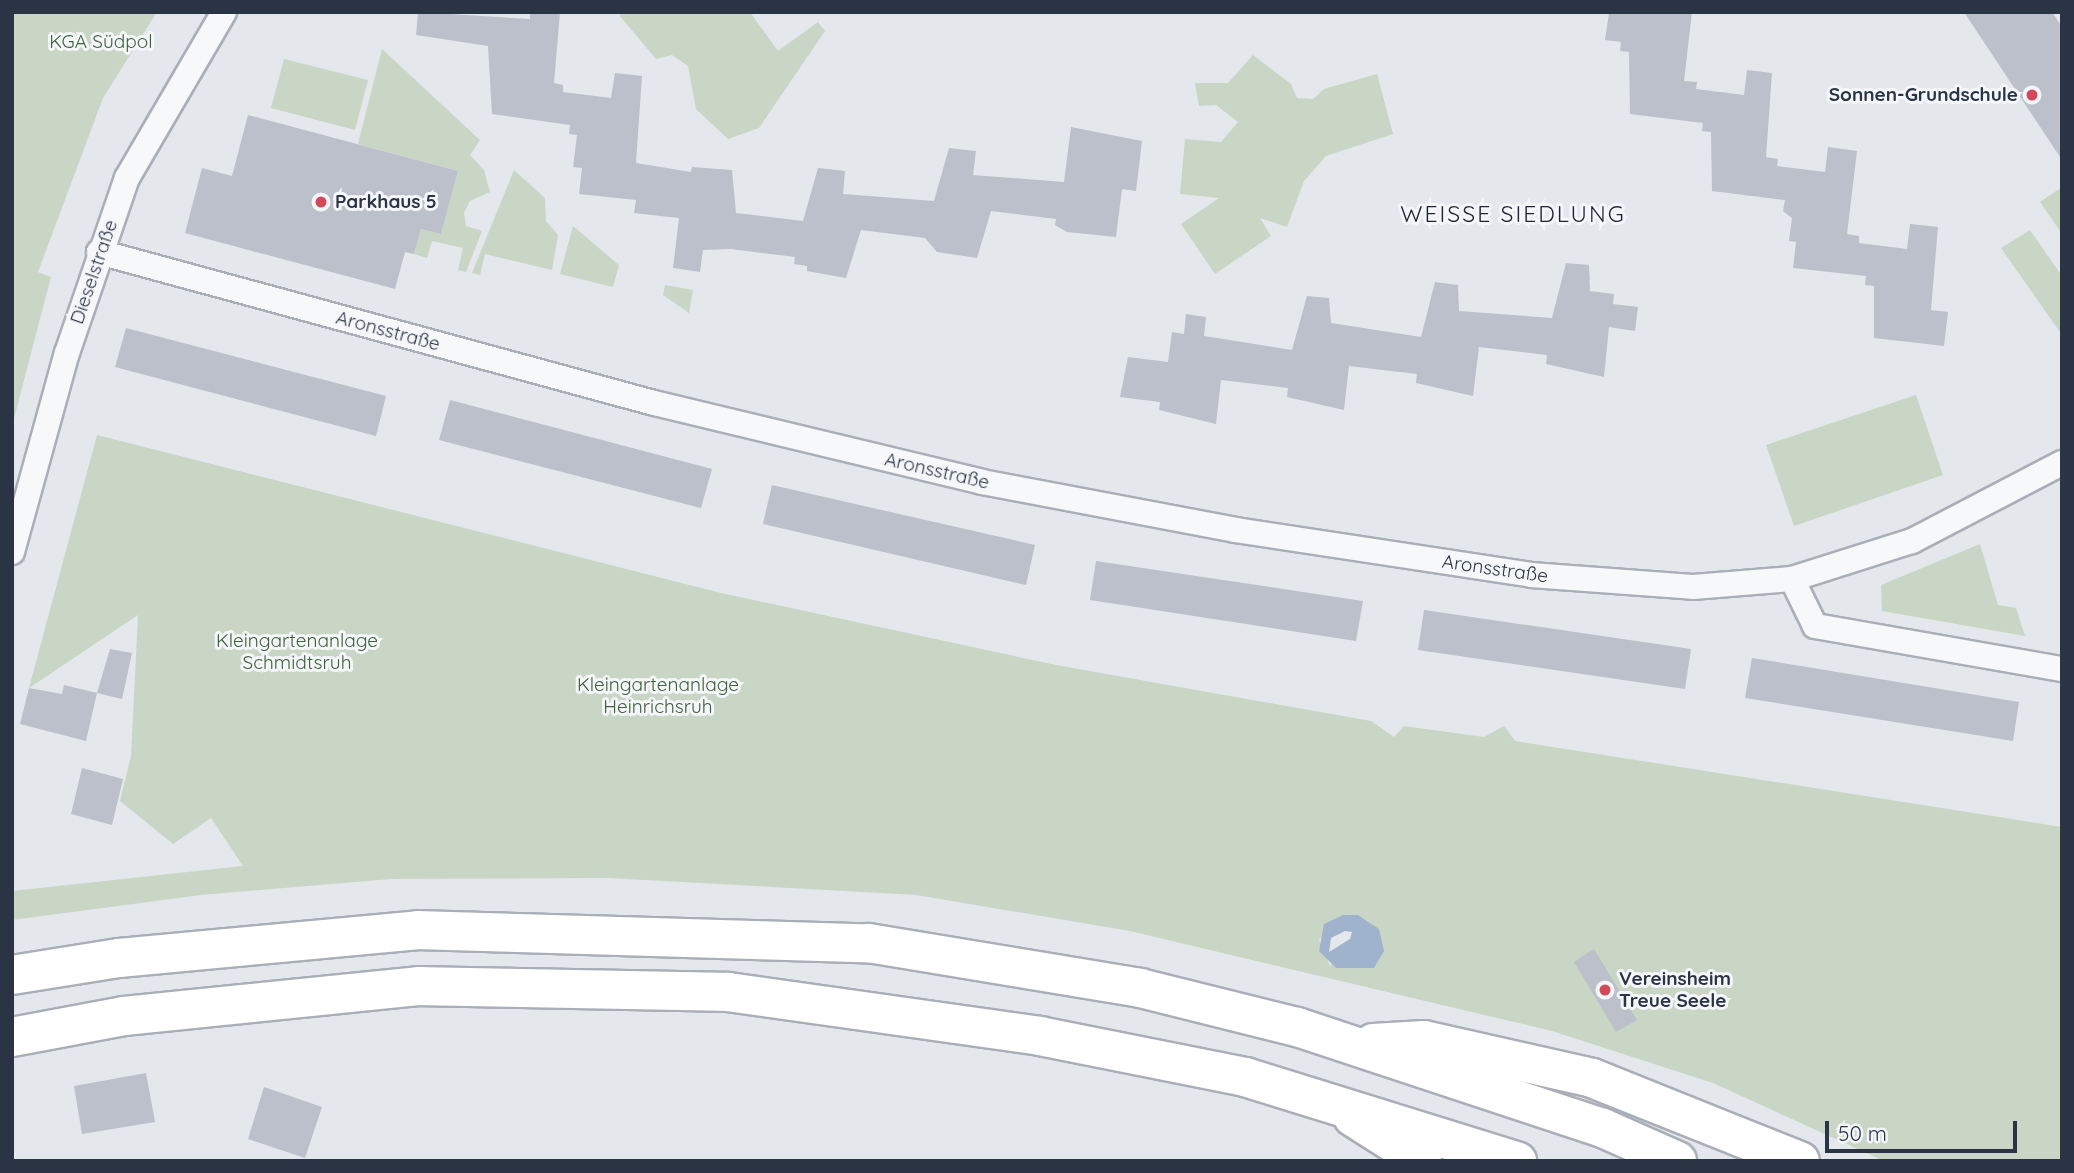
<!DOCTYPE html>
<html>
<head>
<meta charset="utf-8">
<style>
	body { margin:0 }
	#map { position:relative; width:2074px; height:1173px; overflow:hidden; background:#e4e7ec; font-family:Quicksand,sans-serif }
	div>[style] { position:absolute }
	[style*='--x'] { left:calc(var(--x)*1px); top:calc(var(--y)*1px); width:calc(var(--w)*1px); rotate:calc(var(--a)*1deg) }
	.green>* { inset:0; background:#c9d6c5 }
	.water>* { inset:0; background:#9fb4cc }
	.building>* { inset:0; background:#bbc0ca }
	.roads { filter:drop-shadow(2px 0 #a9aeb7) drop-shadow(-2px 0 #a9aeb7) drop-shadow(0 2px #a9aeb7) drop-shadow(0 -2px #a9aeb7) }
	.street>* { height:24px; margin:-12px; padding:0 12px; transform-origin:12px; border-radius:12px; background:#f7f8fa }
	.highway>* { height:38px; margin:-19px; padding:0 19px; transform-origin:19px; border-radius:19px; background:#fff }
	.dots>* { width:19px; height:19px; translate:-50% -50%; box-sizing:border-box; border:4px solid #f4f6f9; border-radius:50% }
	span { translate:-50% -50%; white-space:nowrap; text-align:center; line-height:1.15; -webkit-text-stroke:6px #f4f6f9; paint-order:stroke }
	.park-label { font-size:19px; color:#3f6138 }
	.poi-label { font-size:19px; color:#2b3445; font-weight:700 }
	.right { translate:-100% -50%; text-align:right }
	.left { translate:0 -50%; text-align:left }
	.street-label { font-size:19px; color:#2b3445 }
	.quarter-label { font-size:23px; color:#1d2536; letter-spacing:2px }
	.frame { position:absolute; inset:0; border:14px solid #2b3445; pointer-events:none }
	.scale { position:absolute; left:1825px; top:1121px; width:192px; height:32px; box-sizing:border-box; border:4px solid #2b3445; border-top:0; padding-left:9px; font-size:21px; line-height:24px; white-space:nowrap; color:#2b3445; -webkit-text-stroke:5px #f4f6f9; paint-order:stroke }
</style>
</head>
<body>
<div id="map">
	<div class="green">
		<i style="clip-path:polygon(12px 12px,157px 12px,103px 98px,38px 272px,51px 277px,12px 426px)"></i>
		<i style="clip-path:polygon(627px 12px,750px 12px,778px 51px,818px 22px,825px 31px,759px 128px,728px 139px,696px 109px,688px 66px,672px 55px,656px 59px,619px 15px)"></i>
		<i style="clip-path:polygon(382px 49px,480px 140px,470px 155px,484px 170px,490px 192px,470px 201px,464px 213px,466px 226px,482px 231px,466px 272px,458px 270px,463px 248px,432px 241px,427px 258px,414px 254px,421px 229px,441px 234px,458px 171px,358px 144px)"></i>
		<i style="clip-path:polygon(1253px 55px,1291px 84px,1297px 98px,1313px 99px,1324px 89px,1377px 74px,1393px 134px,1326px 156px,1304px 181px,1287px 227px,1260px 218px,1271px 236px,1215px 274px,1181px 224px,1219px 198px,1180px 194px,1185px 139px,1221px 142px,1238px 122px,1216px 105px,1199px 106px,1195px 83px,1228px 83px)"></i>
		<i style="clip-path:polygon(284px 59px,368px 80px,355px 130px,271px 108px)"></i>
		<i style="clip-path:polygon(514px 170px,545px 198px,546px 221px,558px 235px,552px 270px,485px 254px,480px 275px,472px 273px)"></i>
		<i style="clip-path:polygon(2062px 187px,2062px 234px,2040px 202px)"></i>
		<i style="clip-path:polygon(573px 226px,619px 265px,613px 287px,560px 274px)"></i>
		<i style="clip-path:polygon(2030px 230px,2062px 276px,2062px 335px,2001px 248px)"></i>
		<i style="clip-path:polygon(665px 285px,693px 290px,689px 313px,663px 295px)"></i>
		<i style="clip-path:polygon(1916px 395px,1943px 475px,1794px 526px,1766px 445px)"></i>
		<i style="clip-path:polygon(evenodd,97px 435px,721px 593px,1056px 665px,1371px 721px,1394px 737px,1404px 726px,1484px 737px,1504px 726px,1515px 741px,2062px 827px,2062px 1161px,1884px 1161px,1713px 1083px,1552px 1031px,1130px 931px,916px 895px,608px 878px,391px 879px,201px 895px,12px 920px,12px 891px,243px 866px,211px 818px,173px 844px,120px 801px,131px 756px,138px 615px,29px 688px,97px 435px,1369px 920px,1330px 966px,1319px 939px,1369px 920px)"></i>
		<i style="clip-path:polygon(1980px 544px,1998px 605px,2016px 608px,2025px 636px,1882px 611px,1881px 585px)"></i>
	</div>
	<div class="water">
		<i style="clip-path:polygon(evenodd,1343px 915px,1358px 915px,1379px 929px,1384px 951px,1374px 968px,1336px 968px,1319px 951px,1324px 924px,1343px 915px,1345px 931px,1352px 932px,1350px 939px,1329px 952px,1331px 938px,1345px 931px)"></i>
	</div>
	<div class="building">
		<i style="clip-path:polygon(418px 12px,530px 19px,530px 12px,560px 12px,554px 83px,563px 85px,563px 92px,611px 98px,615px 73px,642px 76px,636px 163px,691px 172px,692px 167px,732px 170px,736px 213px,803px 221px,818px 168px,845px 171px,843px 194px,934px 201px,949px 148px,976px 151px,973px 175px,1064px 182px,1071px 127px,1142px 141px,1136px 191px,1122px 189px,1116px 237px,1067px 232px,1055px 225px,1056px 219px,991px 211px,977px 258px,937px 252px,925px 238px,861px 230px,846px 278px,807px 271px,807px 266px,794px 264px,795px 257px,731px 249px,703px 250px,700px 272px,673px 268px,679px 218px,634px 213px,636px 200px,579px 194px,582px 168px,573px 167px,577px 135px,569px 134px,570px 125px,492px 114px,488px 46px,416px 35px)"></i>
		<i style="clip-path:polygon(1692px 12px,1684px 81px,1697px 82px,1696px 89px,1744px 95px,1747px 70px,1772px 73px,1766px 157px,1778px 159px,1777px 166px,1825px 172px,1828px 147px,1857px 151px,1847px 234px,1859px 236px,1859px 243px,1907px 249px,1910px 224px,1938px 227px,1931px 310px,1948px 312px,1944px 346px,1874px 338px,1874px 286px,1865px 285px,1866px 276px,1793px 268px,1796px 242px,1789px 241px,1792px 218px,1783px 211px,1785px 200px,1712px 191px,1711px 132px,1702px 131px,1703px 123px,1630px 114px,1629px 52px,1620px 51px,1621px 42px,1605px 40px,1609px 13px)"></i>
		<i style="clip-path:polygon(1964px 12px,2052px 12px,2062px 27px,2062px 160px)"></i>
		<i style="clip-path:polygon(248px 115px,458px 171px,441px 234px,421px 229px,414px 254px,405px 252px,395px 289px,185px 233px,202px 168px,232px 176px)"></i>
		<i style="clip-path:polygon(1566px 263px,1589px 265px,1590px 291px,1614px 294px,1613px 304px,1638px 307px,1635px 331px,1609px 327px,1604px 377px,1546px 364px,1547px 355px,1479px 347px,1473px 396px,1416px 383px,1417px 374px,1349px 366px,1344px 410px,1287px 397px,1288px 388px,1221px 380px,1216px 424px,1159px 410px,1160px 402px,1120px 397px,1128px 357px,1168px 362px,1172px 332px,1184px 334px,1186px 314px,1206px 317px,1204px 336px,1292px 350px,1307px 296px,1329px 298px,1331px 323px,1421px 337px,1435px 282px,1458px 285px,1459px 311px,1552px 318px)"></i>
		<i style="clip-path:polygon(126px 328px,386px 396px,376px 436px,115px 367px)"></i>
		<i style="clip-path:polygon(450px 400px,712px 469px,701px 508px,439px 440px)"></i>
		<i style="clip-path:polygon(772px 485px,1035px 545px,1026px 585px,763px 524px)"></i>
		<i style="clip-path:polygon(1096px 561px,1363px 601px,1356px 641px,1090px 600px)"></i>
		<i style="clip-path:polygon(1424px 610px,1691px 649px,1685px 689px,1418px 650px)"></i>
		<i style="clip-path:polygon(110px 649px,132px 653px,122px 699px,97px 693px)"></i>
		<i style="clip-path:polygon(1752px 658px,2019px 702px,2013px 741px,1745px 698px)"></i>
		<i style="clip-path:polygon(64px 685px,97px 693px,86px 741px,20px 724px,29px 688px,62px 694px)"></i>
		<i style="clip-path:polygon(82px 768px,123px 779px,112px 825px,71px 814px)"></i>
		<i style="clip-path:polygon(1594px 949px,1637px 1020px,1616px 1032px,1574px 962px)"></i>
		<i style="clip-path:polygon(146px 1073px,155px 1122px,82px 1134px,74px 1086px)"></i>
		<i style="clip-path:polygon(264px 1087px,322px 1107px,305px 1158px,248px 1139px)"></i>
	</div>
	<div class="roads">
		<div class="street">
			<i style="--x:99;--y:252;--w:575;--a:15.22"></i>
			<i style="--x:654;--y:403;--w:337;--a:13.5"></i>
			<i style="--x:982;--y:482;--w:258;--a:10.7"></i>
			<i style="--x:1235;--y:530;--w:299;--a:8.6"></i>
			<i style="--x:1531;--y:575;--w:162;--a:4.2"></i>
			<i style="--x:1693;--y:587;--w:99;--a:-4.6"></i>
			<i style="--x:1792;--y:579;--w:126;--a:-17.6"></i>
			<i style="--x:1912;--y:541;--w:169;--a:-27.5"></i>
			<i style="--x:12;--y:552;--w:206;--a:-74.6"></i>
			<i style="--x:67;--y:353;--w:185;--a:-71.1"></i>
			<i style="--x:127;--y:178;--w:192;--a:-59.7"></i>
			<i style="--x:1792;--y:579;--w:52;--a:63.9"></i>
			<i style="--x:1815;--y:626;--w:251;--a:9.9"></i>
		</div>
		<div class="highway">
			<i style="--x:12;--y:975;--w:108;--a:-9"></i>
			<i style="--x:119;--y:958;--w:301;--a:-5.3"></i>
			<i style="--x:419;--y:930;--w:450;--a:1.7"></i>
			<i style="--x:869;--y:943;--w:275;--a:9.4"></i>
			<i style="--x:1140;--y:988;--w:162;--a:14"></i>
			<i style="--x:1297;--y:1027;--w:322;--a:18.3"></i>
			<i style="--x:1603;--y:1128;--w:81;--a:24"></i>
			<i style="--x:12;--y:1037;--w:114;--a:-10.6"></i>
			<i style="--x:124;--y:1016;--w:298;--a:-5.8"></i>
			<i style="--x:420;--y:986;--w:308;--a:1.1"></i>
			<i style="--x:728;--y:992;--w:315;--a:8"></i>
			<i style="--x:1040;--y:1036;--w:209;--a:11.3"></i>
			<i style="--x:1245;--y:1077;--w:285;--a:17.2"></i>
			<i style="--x:1373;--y:1043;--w:51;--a:-3.4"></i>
			<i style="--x:1424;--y:1040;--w:172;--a:12.7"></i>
			<i style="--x:1592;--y:1078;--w:224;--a:21.8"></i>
			<i style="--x:1353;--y:1117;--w:82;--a:32.5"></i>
		</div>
	</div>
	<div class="dots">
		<i style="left:2032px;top:95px;background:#d1495b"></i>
		<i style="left:321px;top:202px;background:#d1495b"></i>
		<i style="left:1605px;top:990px;background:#d1495b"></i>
	</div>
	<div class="park-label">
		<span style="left:101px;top:42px">KGA Südpol</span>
		<span style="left:297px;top:652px">Kleingartenanlage<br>Schmidtsruh</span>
		<span style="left:658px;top:696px">Kleingartenanlage<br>Heinrichsruh</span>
	</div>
	<div class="poi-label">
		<span class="right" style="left:2018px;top:95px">Sonnen-Grundschule</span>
		<span class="left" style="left:335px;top:202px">Parkhaus 5</span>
		<span class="left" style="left:1619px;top:990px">Vereinsheim<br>Treue Seele</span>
	</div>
	<div class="street-label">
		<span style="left:94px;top:272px;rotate:-71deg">Dieselstraße</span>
		<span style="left:388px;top:331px;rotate:15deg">Aronsstraße</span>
		<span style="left:937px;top:471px;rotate:13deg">Aronsstraße</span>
		<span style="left:1495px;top:569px;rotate:8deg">Aronsstraße</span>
	</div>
	<div class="quarter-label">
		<span style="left:1513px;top:214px">WEISSE SIEDLUNG</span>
	</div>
	<div class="frame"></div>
	<div class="scale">50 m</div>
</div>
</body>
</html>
